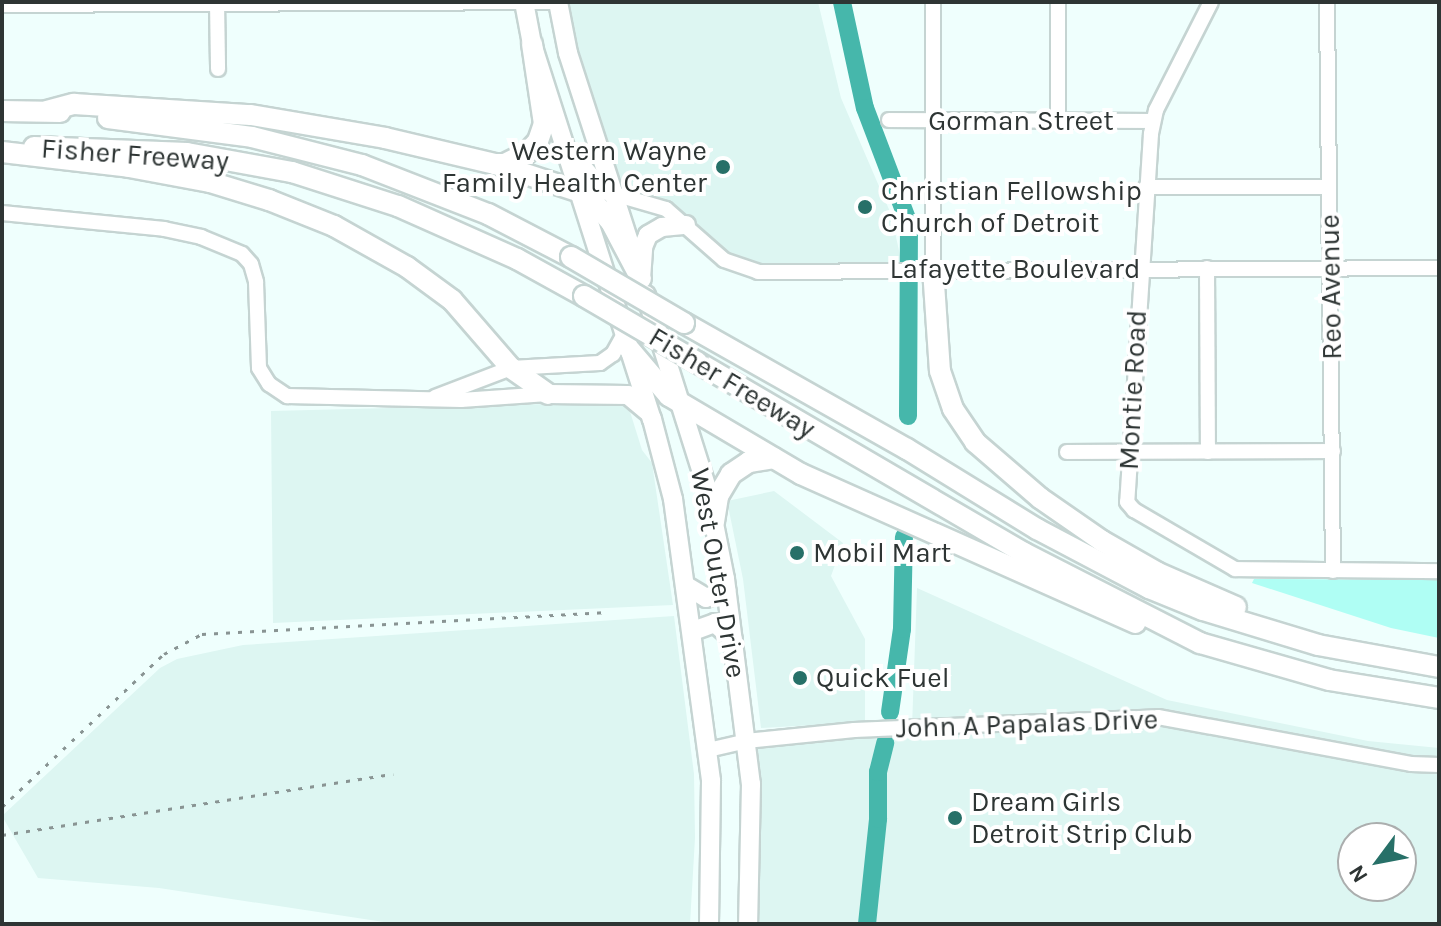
<!DOCTYPE html>
<html>
<head>
<meta charset="utf-8">
<style>
	body { margin:0 }
	#map { position:relative; width:1441px; height:926px; overflow:hidden; background:#effffd; font-family:Karla,sans-serif }
	div>[style] { position:absolute }
	[style*='--x'] { left:calc(var(--x)*1px); top:calc(var(--y)*1px); width:calc(var(--w)*1px); rotate:calc(var(--a)*1deg) }
	.built>* { inset:0; background:#ddf6f2 }
	.green>* { inset:0; background:#affef4 }
	.river>* { height:18px; margin:-9px; padding:0 9px; transform-origin:9px; border-radius:9px; background:#46b7ab }
	.roads { filter:drop-shadow(2px 0 #c5d4d2) drop-shadow(-2px 0 #c5d4d2) drop-shadow(0 2px #c5d4d2) drop-shadow(0 -2px #c5d4d2) }
	.minor>* { height:14px; margin:-7px; padding:0 7px; transform-origin:7px; border-radius:7px; background:#fff }
	.major>* { height:18px; margin:-9px; padding:0 9px; transform-origin:9px; border-radius:9px; background:#fff }
	.highway>* { height:20px; margin:-10px; padding:0 10px; transform-origin:10px; border-radius:10px; background:#fff }
	.rail>* { height:3px; margin-top:-1.5px; transform-origin:0; background:repeating-linear-gradient(90deg,#899493 0 4px,transparent 0 12px) }
	.bridges { filter:drop-shadow(2px 0 #c5d4d2) drop-shadow(-2px 0 #c5d4d2) drop-shadow(0 2px #c5d4d2) drop-shadow(0 -2px #c5d4d2) }
	.highway-bridge>* { height:20px; margin:-10px; padding:0 10px; transform-origin:10px; border-radius:10px; background:#fff }
	.dots>* { width:22px; height:22px; translate:-50% -50%; box-sizing:border-box; border:4px solid #fff; border-radius:50% }
	span { translate:-50% -50%; white-space:nowrap; text-align:center; line-height:1.15; -webkit-text-stroke:8px #fff; paint-order:stroke }
	.street-label { font-size:28px; color:#2e3534 }
	.poi-label { font-size:28px; color:#2e3534 }
	.right { translate:-100% -50%; text-align:right }
	.left { translate:0 -50%; text-align:left }
	.frame { position:absolute; inset:0; border:4px solid #2e3534; pointer-events:none }
	.north { position:absolute; left:1337px; top:822px; width:80px; height:80px; box-sizing:border-box; background:#fff; border:2px solid #abaeae; border-radius:50%; rotate:238deg; font-size:22px; font-weight:700; line-height:32px; text-align:center; color:#2e3534 }
	.north::after { content:''; display:block; margin:auto; width:28px; height:36px; background:#277068; clip-path:polygon(50% 0,100% 100%,50% 72%,0 100%) }
</style>
</head>
<body>
<div id="map">
	<div class="built">
		<i style="clip-path:polygon(558px 2px,818px 2px,841px 98px,891px 214px,903px 269px,742px 268px,678px 217px,614px 194px)"></i>
		<i style="clip-path:polygon(627px 402px,642px 450px,652px 463px,673px 605px,273px 623px,271px 411px)"></i>
		<i style="clip-path:polygon(774px 491px,843px 543px,831px 576px,865px 639px,865px 722px,761px 728px,743px 579px,727px 501px)"></i>
		<i style="clip-path:polygon(evenodd,917px 588px,1167px 700px,1368px 741px,1439px 748px,1439px 924px,748px 924px,746px 741px,912px 727px,917px 588px,1353px 838px,1401px 838px,1401px 886px,1353px 886px,1353px 838px)"></i>
		<i style="clip-path:polygon(674px 616px,694px 774px,695px 838px,690px 924px,397px 924px,159px 888px,38px 878px,2px 816px,160px 668px,177px 659px,243px 645px)"></i>
	</div>
	<div class="green">
		<i style="clip-path:polygon(1254px 579px,1439px 580px,1439px 638px,1391px 628px,1252px 583px)"></i>
	</div>
	<div class="river">
		<i style="--x:842;--y:2;--w:108;--a:77.8"></i>
		<i style="--x:865;--y:108;--w:124;--a:69.2"></i>
		<i style="--x:909;--y:224;--w:192;--a:90.3"></i>
		<i style="--x:890;--y:712;--w:84;--a:-81.8"></i>
		<i style="--x:902;--y:629;--w:92;--a:-88.8"></i>
		<i style="--x:867;--y:924;--w:106;--a:-84"></i>
		<i style="--x:878;--y:819;--w:47;--a:-90"></i>
		<i style="--x:878;--y:772;--w:30;--a:-76"></i>
	</div>
	<div class="roads">
		<div class="minor">
			<i style="--x:217;--y:2;--w:67;--a:89.1"></i>
			<i style="--x:933;--y:2;--w:267;--a:90"></i>
			<i style="--x:1058;--y:2;--w:118;--a:90"></i>
			<i style="--x:1211;--y:2;--w:121;--a:117"></i>
			<i style="--x:1156;--y:110;--w:25;--a:102"></i>
			<i style="--x:1151;--y:134;--w:369;--a:93.7"></i>
			<i style="--x:1127;--y:502;--w:11;--a:49"></i>
			<i style="--x:1134;--y:510;--w:117;--a:30.3"></i>
			<i style="--x:1235;--y:569;--w:204;--a:0.6"></i>
			<i style="--x:1327;--y:2;--w:569;--a:89.4"></i>
			<i style="--x:2;--y:5;--w:556;--a:-0.31"></i>
			<i style="--x:889;--y:120;--w:264;--a:0.2"></i>
			<i style="--x:1146;--y:187;--w:183;--a:0"></i>
			<i style="--x:614;--y:194;--w:54;--a:16.1"></i>
			<i style="--x:666;--y:209;--w:77;--a:41.3"></i>
			<i style="--x:724;--y:260;--w:36;--a:19"></i>
			<i style="--x:758;--y:272;--w:681;--a:-0.34"></i>
			<i style="--x:2;--y:213;--w:163;--a:5.6"></i>
			<i style="--x:164;--y:229;--w:38;--a:12"></i>
			<i style="--x:201;--y:237;--w:44;--a:22.5"></i>
			<i style="--x:242;--y:254;--w:13;--a:48"></i>
			<i style="--x:251;--y:264;--w:19;--a:74"></i>
			<i style="--x:256;--y:282;--w:86;--a:88"></i>
			<i style="--x:259;--y:368;--w:19;--a:58"></i>
			<i style="--x:269;--y:384;--w:22;--a:34"></i>
			<i style="--x:287;--y:396;--w:174;--a:1.3"></i>
			<i style="--x:461;--y:400;--w:87;--a:-3.9"></i>
			<i style="--x:1207;--y:268;--w:184;--a:89.7"></i>
			<i style="--x:435;--y:397;--w:81;--a:-20.9"></i>
			<i style="--x:511;--y:368;--w:89;--a:-3.2"></i>
			<i style="--x:600;--y:363;--w:16;--a:-35"></i>
			<i style="--x:613;--y:354;--w:25;--a:-61"></i>
			<i style="--x:1067;--y:452;--w:266;--a:-0.2"></i>
			<i style="--x:708;--y:750;--w:39;--a:-13"></i>
			<i style="--x:746;--y:741;--w:109;--a:-5.8"></i>
			<i style="--x:854;--y:730;--w:304;--a:-2.4"></i>
			<i style="--x:1158;--y:717;--w:257;--a:10.5"></i>
			<i style="--x:1411;--y:764;--w:28;--a:2"></i>
		</div>
		<div class="major">
			<i style="--x:524;--y:2;--w:43;--a:79.2"></i>
			<i style="--x:532;--y:44;--w:394;--a:72.3"></i>
			<i style="--x:652;--y:419;--w:83;--a:75.3"></i>
			<i style="--x:673;--y:499;--w:285;--a:82.3"></i>
			<i style="--x:711;--y:781;--w:143;--a:90.8"></i>
			<i style="--x:558;--y:2;--w:52;--a:78.9"></i>
			<i style="--x:568;--y:53;--w:205;--a:72.1"></i>
			<i style="--x:574;--y:157;--w:39;--a:50"></i>
			<i style="--x:599;--y:187;--w:17;--a:25"></i>
			<i style="--x:641;--y:279;--w:32;--a:-86"></i>
			<i style="--x:643;--y:247;--w:13;--a:-67"></i>
			<i style="--x:648;--y:235;--w:16;--a:-30"></i>
			<i style="--x:662;--y:227;--w:24;--a:-5"></i>
			<i style="--x:646;--y:295;--w:202;--a:72.5"></i>
			<i style="--x:707;--y:488;--w:93;--a:78.8"></i>
			<i style="--x:725;--y:579;--w:207;--a:82.8"></i>
			<i style="--x:751;--y:784;--w:140;--a:91.2"></i>
			<i style="--x:548;--y:394;--w:80;--a:0.7"></i>
			<i style="--x:628;--y:395;--w:25;--a:40"></i>
			<i style="--x:688;--y:587;--w:21;--a:31"></i>
			<i style="--x:706;--y:598;--w:22;--a:-22"></i>
			<i style="--x:693;--y:631;--w:23;--a:-20"></i>
			<i style="--x:715;--y:623;--w:24;--a:42"></i>
		</div>
		<div class="highway">
			<i style="--x:2;--y:111;--w:58;--a:1"></i>
			<i style="--x:47;--y:111;--w:28;--a:-15"></i>
			<i style="--x:74;--y:104;--w:177;--a:3.6"></i>
			<i style="--x:251;--y:115;--w:136;--a:9.7"></i>
			<i style="--x:385;--y:138;--w:113;--a:13.3"></i>
			<i style="--x:495;--y:164;--w:89;--a:18.2"></i>
			<i style="--x:580;--y:192;--w:13;--a:32"></i>
			<i style="--x:591;--y:199;--w:30;--a:49"></i>
			<i style="--x:611;--y:222;--w:64;--a:62.2"></i>
			<i style="--x:108;--y:118;--w:145;--a:7.5"></i>
			<i style="--x:252;--y:137;--w:114;--a:14.3"></i>
			<i style="--x:362;--y:165;--w:135;--a:21.3"></i>
			<i style="--x:488;--y:214;--w:93;--a:27.4"></i>
			<i style="--x:34;--y:147;--w:153;--a:2.2"></i>
			<i style="--x:187;--y:153;--w:107;--a:10.3"></i>
			<i style="--x:292;--y:172;--w:111;--a:17.8"></i>
			<i style="--x:398;--y:206;--w:130;--a:24"></i>
			<i style="--x:517;--y:259;--w:77;--a:28.9"></i>
			<i style="--x:2;--y:152;--w:128;--a:6.7"></i>
			<i style="--x:129;--y:167;--w:82;--a:10.5"></i>
			<i style="--x:210;--y:182;--w:62;--a:17"></i>
			<i style="--x:269;--y:200;--w:70;--a:21.8"></i>
			<i style="--x:334;--y:226;--w:84;--a:29.3"></i>
			<i style="--x:407;--y:267;--w:56;--a:36.3"></i>
			<i style="--x:452;--y:300;--w:90;--a:49.1"></i>
			<i style="--x:511;--y:368;--w:45;--a:35.1"></i>
			<i style="--x:495;--y:164;--w:10;--a:0"></i>
			<i style="--x:505;--y:164;--w:25;--a:-27"></i>
			<i style="--x:527;--y:153;--w:16;--a:-47"></i>
			<i style="--x:538;--y:141;--w:18;--a:-71"></i>
			<i style="--x:544;--y:124;--w:81;--a:-98.5"></i>
			<i style="--x:933;--y:269;--w:102;--a:86.1"></i>
			<i style="--x:940;--y:371;--w:40;--a:71.1"></i>
			<i style="--x:953;--y:409;--w:40;--a:56"></i>
			<i style="--x:975;--y:442;--w:86;--a:40.7"></i>
			<i style="--x:1040;--y:498;--w:75;--a:34.7"></i>
			<i style="--x:1102;--y:541;--w:64;--a:29.7"></i>
			<i style="--x:1158;--y:573;--w:85;--a:23.6"></i>
			<i style="--x:684;--y:323;--w:256;--a:29.5"></i>
			<i style="--x:907;--y:449;--w:153;--a:31.6"></i>
			<i style="--x:1037;--y:529;--w:127;--a:27.8"></i>
			<i style="--x:1149;--y:588;--w:58;--a:22.2"></i>
			<i style="--x:1203;--y:610;--w:120;--a:16.9"></i>
			<i style="--x:1318;--y:645;--w:123;--a:10.3"></i>
			<i style="--x:630;--y:350;--w:60;--a:49.7"></i>
			<i style="--x:669;--y:396;--w:153;--a:30.6"></i>
			<i style="--x:801;--y:474;--w:366;--a:24"></i>
			<i style="--x:697;--y:362;--w:379;--a:30.3"></i>
			<i style="--x:1024;--y:553;--w:198;--a:27.1"></i>
			<i style="--x:1200;--y:643;--w:134;--a:16"></i>
			<i style="--x:1329;--y:680;--w:111;--a:9.3"></i>
			<i style="--x:714;--y:522;--w:26;--a:-81"></i>
			<i style="--x:718;--y:496;--w:26;--a:-59"></i>
			<i style="--x:731;--y:474;--w:22;--a:-34"></i>
			<i style="--x:749;--y:462;--w:25;--a:-9"></i>
		</div>
	</div>
	<div class="rail">
		<i style="--x:2;--y:807;--w:223;--a:-43.4"></i>
		<i style="--x:164;--y:654;--w:43;--a:-27.8"></i>
		<i style="--x:202;--y:634;--w:402;--a:-3.1"></i>
		<i style="--x:2;--y:835;--w:396;--a:-8.9"></i>
	</div>
	<div class="bridges">
		<div class="highway-bridge">
			<i style="--x:571;--y:257;--w:131;--a:30.3"></i>
			<i style="--x:584;--y:296;--w:131;--a:30.3"></i>
		</div>
	</div>
	<div class="dots">
		<i style="left:723px;top:167px;background:#277068"></i>
		<i style="left:865px;top:207px;background:#277068"></i>
		<i style="left:797px;top:553px;background:#277068"></i>
		<i style="left:800px;top:678px;background:#277068"></i>
		<i style="left:955px;top:818px;background:#277068"></i>
	</div>
	<div class="street-label">
		<span style="left:1021px;top:121px">Gorman Street</span>
		<span style="left:135px;top:155px;rotate:4deg">Fisher Freeway</span>
		<span style="left:1015px;top:269px">Lafayette Boulevard</span>
		<span style="left:1331px;top:287px;rotate:-91deg">Reo Avenue</span>
		<span style="left:732px;top:383px;rotate:31deg">Fisher Freeway</span>
		<span style="left:1133px;top:390px;rotate:-87deg">Montie Road</span>
		<span style="left:718px;top:573px;rotate:80deg">West Outer Drive</span>
		<span style="left:1027px;top:724px;rotate:-2deg">John A Papalas Drive</span>
	</div>
	<div class="poi-label">
		<span class="right" style="left:707px;top:167px">Western Wayne<br>Family Health Center</span>
		<span class="left" style="left:881px;top:207px">Christian Fellowship<br>Church of Detroit</span>
		<span class="left" style="left:813px;top:553px">Mobil Mart</span>
		<span class="left" style="left:816px;top:678px">Quick Fuel</span>
		<span class="left" style="left:971px;top:818px">Dream Girls<br>Detroit Strip Club</span>
	</div>
	<div class="frame"></div>
	<div class="north">N</div>
</div>
</body>
</html>
